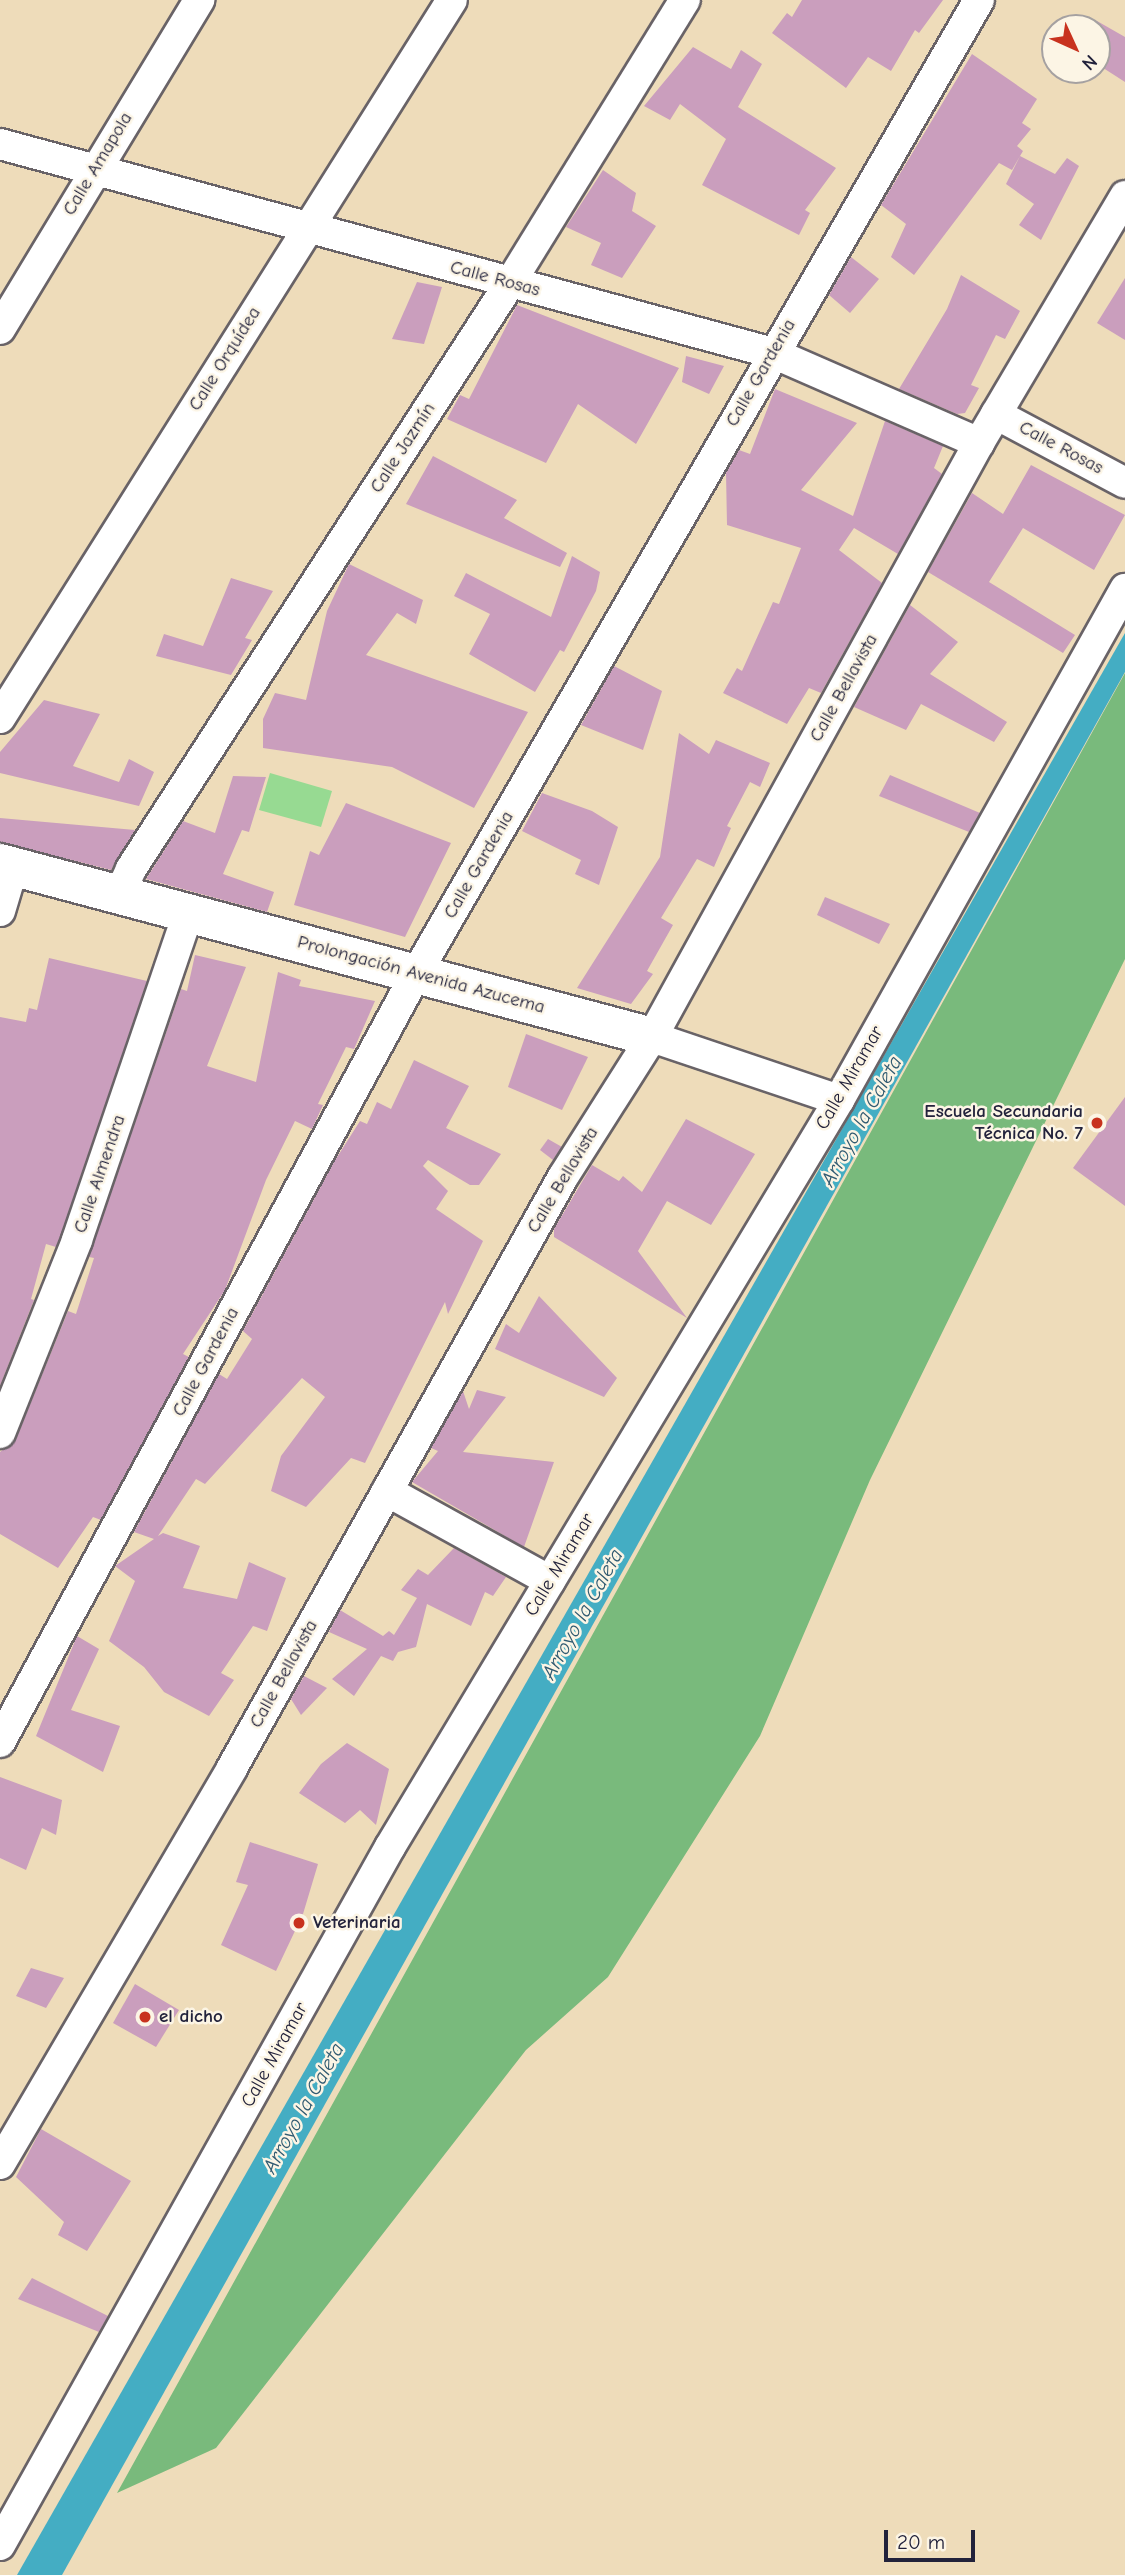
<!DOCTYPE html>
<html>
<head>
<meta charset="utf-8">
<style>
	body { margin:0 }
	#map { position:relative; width:1125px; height:2575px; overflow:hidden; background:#eedcba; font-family:"Comic Neue",sans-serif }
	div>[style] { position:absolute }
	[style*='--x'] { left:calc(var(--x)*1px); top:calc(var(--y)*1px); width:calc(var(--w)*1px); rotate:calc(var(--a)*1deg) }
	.green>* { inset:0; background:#97da92 }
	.forest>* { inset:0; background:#79ba7c }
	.water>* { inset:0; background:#44adc3 }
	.building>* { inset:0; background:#ca9ebd }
	.roads { filter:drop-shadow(2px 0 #696367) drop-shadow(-2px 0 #696367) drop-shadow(0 2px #696367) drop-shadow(0 -2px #696367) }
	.minor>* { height:30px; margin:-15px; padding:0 15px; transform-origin:15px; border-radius:15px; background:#fff }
	.tertiary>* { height:38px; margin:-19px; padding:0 19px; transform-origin:19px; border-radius:19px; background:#fff }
	.dots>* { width:19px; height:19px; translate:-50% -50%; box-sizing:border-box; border:4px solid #fcf5e5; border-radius:50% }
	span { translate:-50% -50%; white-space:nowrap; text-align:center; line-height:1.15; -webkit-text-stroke:5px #fcf5e5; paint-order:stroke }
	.street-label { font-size:19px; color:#22223b }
	.poi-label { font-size:19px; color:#22223b; font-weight:700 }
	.right { translate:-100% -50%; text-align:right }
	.left { translate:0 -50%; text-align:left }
	.water-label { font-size:21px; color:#305a71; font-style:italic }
	.north { position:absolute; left:1041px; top:14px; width:70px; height:70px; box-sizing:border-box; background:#fcf5e5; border:2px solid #a5a1a1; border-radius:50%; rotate:135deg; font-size:19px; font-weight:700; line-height:28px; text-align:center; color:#22223b }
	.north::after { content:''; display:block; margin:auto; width:24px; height:32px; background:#c8321e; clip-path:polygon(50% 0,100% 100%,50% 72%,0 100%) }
	.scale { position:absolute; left:884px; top:2530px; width:91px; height:32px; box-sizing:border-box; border:4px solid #22223b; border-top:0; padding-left:9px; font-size:21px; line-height:24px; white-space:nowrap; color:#22223b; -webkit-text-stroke:5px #fcf5e5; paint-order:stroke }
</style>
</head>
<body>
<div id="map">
	<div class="green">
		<i style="clip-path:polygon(270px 773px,332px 791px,321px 827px,259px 810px)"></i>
	</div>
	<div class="forest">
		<i style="clip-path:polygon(1125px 673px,1125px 959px,870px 1480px,760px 1736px,608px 1977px,526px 2050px,216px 2448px,117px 2493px)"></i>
	</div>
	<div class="water">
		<i style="clip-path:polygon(1125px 633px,1125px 672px,62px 2575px,17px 2575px)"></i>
	</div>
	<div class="building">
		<i style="clip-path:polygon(802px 0,943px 0,919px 33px,915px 30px,891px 71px,868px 57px,846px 88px,772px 33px,787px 13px,792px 17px)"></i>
		<i style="clip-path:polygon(1097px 21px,1125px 37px,1125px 82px,1097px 64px)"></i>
		<i style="clip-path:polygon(693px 47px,731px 69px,741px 50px,762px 64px,738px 107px,836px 168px,805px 210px,810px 213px,799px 235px,702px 185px,726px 139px,680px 104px,670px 120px,644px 106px)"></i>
		<i style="clip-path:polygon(972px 54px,1037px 99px,1022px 123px,1031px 129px,1017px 146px,1023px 151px,1020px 156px,1055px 174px,1067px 158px,1079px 166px,1041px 240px,1019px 225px,1034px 204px,1006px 184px,1020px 156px,1012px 170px,999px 163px,914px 275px,891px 257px,906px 224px,881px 205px)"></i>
		<i style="clip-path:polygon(603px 170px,636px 193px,632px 211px,656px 226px,622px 278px,591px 265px,601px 243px,566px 227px)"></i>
		<i style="clip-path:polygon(851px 257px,879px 279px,850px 313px,829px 295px)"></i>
		<i style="clip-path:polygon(961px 275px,1020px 311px,1005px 339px,996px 335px,971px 385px,979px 388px,965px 413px,957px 414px,899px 389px,947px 309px)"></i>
		<i style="clip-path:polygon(1125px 278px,1125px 340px,1097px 323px)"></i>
		<i style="clip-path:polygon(417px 282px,442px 287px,424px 344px,392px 339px)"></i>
		<i style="clip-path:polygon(517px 305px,679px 368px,636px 444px,578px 404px,546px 463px,447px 419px,460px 395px,469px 399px)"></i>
		<i style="clip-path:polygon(686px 356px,724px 366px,709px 394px,682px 382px)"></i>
		<i style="clip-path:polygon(775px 389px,857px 423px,801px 490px,853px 516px,885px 421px,943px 446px,934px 468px,942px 474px,898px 554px,854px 528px,839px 550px,882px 583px,821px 693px,809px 688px,787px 724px,723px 693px,737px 668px,742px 671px,773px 602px,779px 604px,801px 548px,727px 525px,726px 473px,739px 450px,750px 454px)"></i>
		<i style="clip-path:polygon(433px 456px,517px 500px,504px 518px,567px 553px,560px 567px,406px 504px)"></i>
		<i style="clip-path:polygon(1031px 465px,1125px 515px,1094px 570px,1023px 528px,989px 582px,1075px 635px,1063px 653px,928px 572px,972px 493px,1003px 514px)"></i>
		<i style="clip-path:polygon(572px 556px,600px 572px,596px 591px,564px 652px,560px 650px,535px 692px,469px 654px,490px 614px,454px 596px,466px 573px,551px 617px)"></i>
		<i style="clip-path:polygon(349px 564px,423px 600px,416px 624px,397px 613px,366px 655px,528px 712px,474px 808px,392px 767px,263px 748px,263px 719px,275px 693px,306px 700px,327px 611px)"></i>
		<i style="clip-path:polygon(231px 578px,273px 591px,245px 638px,252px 640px,231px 675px,156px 656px,164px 634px,203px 646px)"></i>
		<i style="clip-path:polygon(910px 605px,958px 642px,930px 674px,1007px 722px,994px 742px,921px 704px,906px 730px,854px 707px)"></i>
		<i style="clip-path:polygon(614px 666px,662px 691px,643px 750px,581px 725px)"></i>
		<i style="clip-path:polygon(44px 700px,100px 714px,73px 766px,119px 782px,129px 759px,154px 772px,139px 806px,0 773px,0 752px)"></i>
		<i style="clip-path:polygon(679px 733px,709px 754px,716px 740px,770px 763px,760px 787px,750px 782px,727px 826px,731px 828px,714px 867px,697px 859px,661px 918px,673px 925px,647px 971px,653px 974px,631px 1004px,577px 988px,660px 857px)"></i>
		<i style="clip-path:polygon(890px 775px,980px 813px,969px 832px,879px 796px)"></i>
		<i style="clip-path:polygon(233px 776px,266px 777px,249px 832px,242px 830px,223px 874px,274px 892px,267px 912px,146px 879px,183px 821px,215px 833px)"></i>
		<i style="clip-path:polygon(542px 793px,592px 811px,618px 827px,599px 885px,575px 874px,581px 860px,522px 831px)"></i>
		<i style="clip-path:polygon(346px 803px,451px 843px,405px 937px,294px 905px,310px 851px,319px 855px)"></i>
		<i style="clip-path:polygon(0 818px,135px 830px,111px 870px,0 842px)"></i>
		<i style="clip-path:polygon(825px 897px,890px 924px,879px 944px,817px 915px)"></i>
		<i style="clip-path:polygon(195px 955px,246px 967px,207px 1066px,256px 1082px,278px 972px,301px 980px,299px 986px,375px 1001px,354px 1049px,346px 1047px,318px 1104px,323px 1105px,312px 1129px,295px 1121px,266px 1180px,225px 1290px,183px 1354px,189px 1357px,101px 1520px,93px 1517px,58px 1568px,0 1534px,0 1452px,16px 1439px,68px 1311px,76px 1314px,94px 1258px,89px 1257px,181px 989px,187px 991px)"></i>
		<i style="clip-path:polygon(49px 958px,147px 981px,61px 1234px,56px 1247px,46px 1244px,31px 1299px,34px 1300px,0 1386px,0 1017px,26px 1022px,29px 1008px,37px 1010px)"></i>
		<i style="clip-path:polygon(526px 1034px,588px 1057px,562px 1110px,508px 1087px)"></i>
		<i style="clip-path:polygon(414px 1060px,469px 1086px,446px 1128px,501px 1154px,479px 1185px,470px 1185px,428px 1160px,423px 1166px,448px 1191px,436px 1209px,483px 1241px,448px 1314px,445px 1302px,365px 1463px,351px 1458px,306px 1507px,271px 1491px,281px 1456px,325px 1397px,302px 1378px,205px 1484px,196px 1479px,158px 1536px,163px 1533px,200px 1546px,183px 1588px,237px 1599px,249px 1562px,286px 1578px,267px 1631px,253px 1626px,221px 1673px,234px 1680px,209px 1716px,164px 1692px,144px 1667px,109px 1641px,135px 1581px,115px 1566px,154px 1539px,134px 1532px,219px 1374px,227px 1379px,252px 1339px,243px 1331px,334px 1162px,360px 1121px,367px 1124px,377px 1102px,391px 1109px)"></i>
		<i style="clip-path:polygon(1125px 1097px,1125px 1206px,1073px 1168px)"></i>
		<i style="clip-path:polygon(686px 1119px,755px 1154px,711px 1225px,667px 1201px,638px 1251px,687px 1318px,554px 1237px,554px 1229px,592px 1165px,619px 1181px,623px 1176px,642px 1192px)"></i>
		<i style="clip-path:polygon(548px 1139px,562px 1147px,553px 1160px,540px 1150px)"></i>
		<i style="clip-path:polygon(539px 1296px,617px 1378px,604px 1397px,495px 1349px,506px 1324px,519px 1333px)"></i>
		<i style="clip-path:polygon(477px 1390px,506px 1397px,463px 1452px,554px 1462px,524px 1547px,412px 1482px,438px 1451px,431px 1448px,463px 1391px,469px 1409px)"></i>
		<i style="clip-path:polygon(454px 1548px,506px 1577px,493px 1596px,485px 1592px,471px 1626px,427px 1604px,416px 1647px,398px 1652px,393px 1661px,381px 1656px,354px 1696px,332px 1679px,367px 1649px,329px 1632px,340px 1610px,383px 1636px,389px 1631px,394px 1635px,417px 1598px,401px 1590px,418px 1569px,428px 1575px)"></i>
		<i style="clip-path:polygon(77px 1636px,99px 1649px,71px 1710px,120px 1726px,103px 1772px,36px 1736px)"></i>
		<i style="clip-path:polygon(304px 1676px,327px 1688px,301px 1715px,291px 1699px)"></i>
		<i style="clip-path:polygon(347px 1743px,389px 1769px,376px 1825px,360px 1810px,345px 1823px,299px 1793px,321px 1764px)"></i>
		<i style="clip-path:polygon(0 1777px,62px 1800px,56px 1835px,42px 1828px,26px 1870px,0 1858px)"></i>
		<i style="clip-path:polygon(250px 1842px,318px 1864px,303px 1914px,276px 1971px,221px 1945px,248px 1885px,236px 1882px)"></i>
		<i style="clip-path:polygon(31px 1968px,64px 1978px,46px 2008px,16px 1996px)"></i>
		<i style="clip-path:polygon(135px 1984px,179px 2010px,156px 2047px,113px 2023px)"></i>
		<i style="clip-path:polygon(41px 2129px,131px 2181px,87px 2251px,58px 2235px,64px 2222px,16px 2177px)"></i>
		<i style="clip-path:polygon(32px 2278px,108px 2316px,99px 2332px,18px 2299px)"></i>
	</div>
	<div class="roads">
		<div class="minor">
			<i style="--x:0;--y:144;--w:801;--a:15.13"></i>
			<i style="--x:773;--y:353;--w:225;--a:23.6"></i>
			<i style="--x:0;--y:329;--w:385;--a:-58.8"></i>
			<i style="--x:996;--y:414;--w:146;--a:28.1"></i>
			<i style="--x:0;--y:718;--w:848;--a:-57.81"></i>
			<i style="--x:119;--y:895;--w:29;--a:-65"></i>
			<i style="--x:131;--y:869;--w:698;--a:-57.11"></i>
			<i style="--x:510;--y:283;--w:333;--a:-58.3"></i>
			<i style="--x:0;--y:911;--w:46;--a:-73.5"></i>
			<i style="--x:652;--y:1037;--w:197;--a:18.6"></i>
			<i style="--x:0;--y:1433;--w:208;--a:-68.2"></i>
			<i style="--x:77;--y:1240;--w:348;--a:-71.2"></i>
			<i style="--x:387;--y:1491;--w:186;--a:28.9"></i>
			<i style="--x:0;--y:1742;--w:873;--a:-61.56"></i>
			<i style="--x:416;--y:974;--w:1125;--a:-59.97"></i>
			<i style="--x:0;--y:2164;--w:459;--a:-59.6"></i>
			<i style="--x:232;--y:1768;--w:677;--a:-60.75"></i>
			<i style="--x:563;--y:1177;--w:166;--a:-57.6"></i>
			<i style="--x:652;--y:1037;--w:678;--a:-61.17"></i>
			<i style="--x:979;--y:443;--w:287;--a:-59.4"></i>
			<i style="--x:0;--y:2545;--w:800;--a:-60.81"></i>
			<i style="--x:390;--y:1847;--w:872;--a:-58.99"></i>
			<i style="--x:839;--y:1100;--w:586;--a:-60.76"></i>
		</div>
		<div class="tertiary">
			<i style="--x:0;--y:863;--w:675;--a:14.94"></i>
		</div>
	</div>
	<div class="dots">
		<i style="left:1097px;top:1123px;background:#c8321e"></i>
		<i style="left:299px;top:1923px;background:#c8321e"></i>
		<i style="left:145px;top:2017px;background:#c8321e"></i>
	</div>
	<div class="street-label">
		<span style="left:98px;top:164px;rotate:-59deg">Calle Amapola</span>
		<span style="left:495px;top:279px;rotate:15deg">Calle Rosas</span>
		<span style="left:225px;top:359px;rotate:-58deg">Calle Orquídea</span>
		<span style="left:761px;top:373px;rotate:-60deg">Calle Gardenia</span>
		<span style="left:403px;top:448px;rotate:-57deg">Calle Jazmín</span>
		<span style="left:1061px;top:448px;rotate:28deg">Calle Rosas</span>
		<span style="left:844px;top:688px;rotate:-61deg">Calle Bellavista</span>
		<span style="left:479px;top:865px;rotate:-60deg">Calle Gardenia</span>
		<span style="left:421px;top:975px;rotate:15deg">Prolongación Avenida Azucema</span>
		<span style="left:850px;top:1078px;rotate:-60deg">Calle Miramar</span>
		<span style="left:100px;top:1174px;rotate:-71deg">Calle Almendra</span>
		<span style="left:563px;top:1180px;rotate:-59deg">Calle Bellavista</span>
		<span style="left:206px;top:1362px;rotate:-62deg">Calle Gardenia</span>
		<span style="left:560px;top:1565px;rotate:-59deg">Calle Miramar</span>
		<span style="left:284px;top:1674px;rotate:-61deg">Calle Bellavista</span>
		<span style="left:275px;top:2055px;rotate:-61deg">Calle Miramar</span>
	</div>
	<div class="poi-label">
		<span class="right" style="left:1083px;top:1123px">Escuela Secundaria<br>Técnica No. 7</span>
		<span class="left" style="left:313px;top:1923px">Veterinaria</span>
		<span class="left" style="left:159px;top:2017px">el dicho</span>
	</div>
	<div class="water-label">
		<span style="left:861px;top:1121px;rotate:-61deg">Arroyo la Caleta</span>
		<span style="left:582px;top:1614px;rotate:-61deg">Arroyo la Caleta</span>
		<span style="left:303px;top:2108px;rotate:-61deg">Arroyo la Caleta</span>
	</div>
	<div class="north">N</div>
	<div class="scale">20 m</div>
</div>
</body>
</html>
